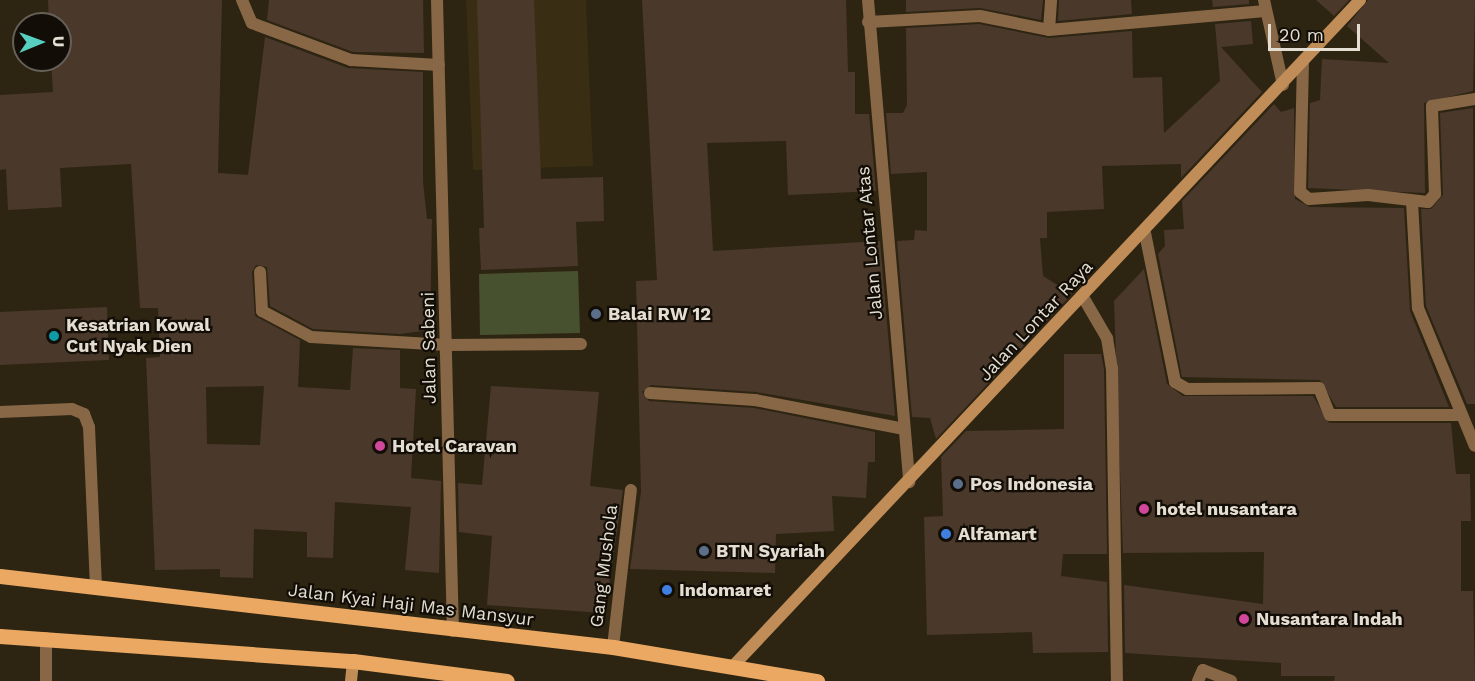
<!DOCTYPE html>
<html>
<head>
<meta charset="utf-8">
<style>
	body { margin:0 }
	#map { position:relative; width:1475px; height:681px; overflow:hidden; background:#2d2512; font-family:"Work Sans",sans-serif }
	div>[style] { position:absolute }
	[style*='--x'] { left:calc(var(--x)*1px); top:calc(var(--y)*1px); width:calc(var(--w)*1px); rotate:calc(var(--a)*1deg) }
	.built>* { inset:0; background:#392e13 }
	.green>* { inset:0; background:#47512f }
	.building>* { inset:0; background:#4a382a }
	.lane>* { height:12px; margin:-6px; padding:0 6px; transform-origin:6px; border-radius:6px; background:#886747 }
	.street>* { height:12px; margin:-6px; padding:0 6px; transform-origin:6px; border-radius:6px; background:#886747 }
	.secondary>* { height:12px; margin:-6px; padding:0 6px; transform-origin:6px; border-radius:6px; background:#c08c57 }
	.primary>* { height:15px; margin:-7.5px; padding:0 7.5px; transform-origin:7.5px; border-radius:7.5px; background:#eba862 }
	.dots>* { width:16px; height:16px; translate:-50% -50%; box-sizing:border-box; border:3px solid #120e07; border-radius:50% }
	span { translate:-50% -50%; white-space:nowrap; text-align:center; line-height:1.15; -webkit-text-stroke:4.5px #120e07; paint-order:stroke }
	.street-label { font-size:18px; color:#e4ded2 }
	.poi-label { font-size:18px; color:#e4ded2; font-weight:700 }
	.left { translate:0 -50%; text-align:left }
	.north { position:absolute; left:12px; top:12px; width:60px; height:60px; box-sizing:border-box; background:#120e07; border:2px solid #666158; border-radius:50%; rotate:89deg; font-size:16px; font-weight:700; line-height:24px; text-align:center; color:#e4ded2 }
	.north::after { content:''; display:block; margin:auto; width:21px; height:27px; background:#58cec1; clip-path:polygon(50% 0,100% 100%,50% 72%,0 100%) }
	.scale { position:absolute; left:1268px; top:24px; width:92px; height:27px; box-sizing:border-box; border:3px solid #e4ded2; border-top:0; padding-left:8px; font-size:18px; line-height:21px; white-space:nowrap; color:#e4ded2; -webkit-text-stroke:4px #120e07; paint-order:stroke }
</style>
</head>
<body>
<div id="map">
	<div class="built">
		<i style="clip-path:polygon(466px 0,586px 0,593px 166px,473px 170px)"></i>
	</div>
	<div class="green">
		<i style="clip-path:polygon(578px 271px,580px 333px,480px 335px,479px 274px)"></i>
	</div>
	<div class="building">
		<i style="clip-path:polygon(evenodd,48px 0,222px 0,218px 173px,248px 175px,265px 37px,348px 68px,423px 72px,423px 182px,427px 219px,432px 219px,430px 330px,400px 334px,313px 329px,270px 306px,267px 267px,256px 265px,252px 272px,255px 316px,300px 340px,298px 387px,350px 390px,353px 348px,400px 350px,400px 388px,416px 389px,411px 478px,441px 481px,439px 573px,405px 570px,411px 507px,335px 502px,333px 558px,307px 557px,307px 532px,254px 529px,253px 578px,220px 577px,220px 569px,155px 570px,146px 358px,160px 357px,158px 308px,140px 308px,131px 164px,60px 168px,62px 207px,8px 210px,6px 169px,0 170px,0 95px,53px 92px,51px 60px,60px 60px,60px 24px,49px 24px,48px 0,264px 386px,260px 445px,207px 444px,206px 387px,264px 386px)"></i>
		<i style="clip-path:polygon(269px 0,423px 0,424px 53px,353px 52px,267px 20px)"></i>
		<i style="clip-path:polygon(477px 0,534px 0,541px 179px,603px 177px,604px 221px,576px 222px,578px 266px,481px 270px,479px 228px,484px 228px)"></i>
		<i style="clip-path:polygon(642px 0,846px 0,848px 72px,855px 72px,855px 114px,869px 114px,876px 191px,788px 195px,786px 141px,707px 143px,713px 251px,880px 241px,895px 416px,756px 392px,651px 385px,642px 392px,649px 401px,754px 408px,875px 432px,875px 462px,868px 462px,866px 498px,832px 496px,834px 531px,776px 534px,775px 573px,630px 569px,641px 492px,636px 281px,657px 280px)"></i>
		<i style="clip-path:polygon(906px 0,1043px 0,1041px 20px,980px 8px,906px 12px)"></i>
		<i style="clip-path:polygon(1059px 0,1131px 0,1132px 14px,1058px 21px)"></i>
		<i style="clip-path:polygon(1212px 0,1249px 0,1249px 4px,1213px 7px)"></i>
		<i style="clip-path:polygon(1316px 0,1349px 0,1334px 16px)"></i>
		<i style="clip-path:polygon(1368px 0,1475px 0,1473px 91px,1424px 103px,1425px 193px,1308px 188px,1310px 103px,1320px 100px,1322px 59px,1389px 63px,1347px 26px)"></i>
		<i style="clip-path:polygon(1251px 21px,1253px 44px,1221px 47px,1262px 92px,1181px 178px,1181px 164px,1102px 166px,1104px 209px,1047px 212px,1047px 238px,1040px 238px,1043px 276px,1072px 294px,936px 439px,930px 418px,912px 417px,897px 241px,914px 240px,915px 230px,927px 231px,927px 172px,891px 174px,886px 113px,903px 113px,907px 105px,906px 28px,979px 24px,1049px 38px,1132px 31px,1133px 78px,1162px 77px,1164px 133px,1220px 81px,1215px 24px)"></i>
		<i style="clip-path:polygon(1274px 104px,1281px 112px,1294px 108px,1295px 199px,1310px 207px,1404px 208px,1410px 311px,1449px 407px,1336px 407px,1320px 380px,1182px 377px,1158px 254px,1165px 246px,1164px 230px,1184px 229px,1182px 201px)"></i>
		<i style="clip-path:polygon(1473px 108px,1475px 404px,1467px 404px,1426px 306px,1421px 209px,1431px 209px,1443px 195px,1440px 113px)"></i>
		<i style="clip-path:polygon(1144px 269px,1167px 384px,1183px 396px,1313px 396px,1329px 423px,1451px 423px,1456px 474px,1470px 474px,1471px 521px,1461px 521px,1461px 591px,1473px 591px,1475px 681px,1334px 681px,1335px 676px,1281px 676px,1281px 663px,1125px 653px,1124px 585px,1263px 604px,1264px 552px,1123px 553px,1114px 301px)"></i>
		<i style="clip-path:polygon(107px 307px,109px 360px,0 365px,0 312px)"></i>
		<i style="clip-path:polygon(1064px 354px,1101px 354px,1104px 369px,1107px 554px,1063px 554px,1061px 576px,1107px 582px,1108px 652px,1033px 653px,1032px 632px,927px 635px,924px 517px,943px 516px,941px 457px,966px 431px,1064px 429px)"></i>
		<i style="clip-path:polygon(491px 386px,599px 392px,590px 486px,623px 490px,605px 613px,487px 605px,492px 536px,459px 532px,458px 483px,482px 485px)"></i>
	</div>
	<div class="lane">
		<i style="--x:1083;--y:297;--w:48;--a:59.7"></i>
		<i style="--x:1107;--y:338;--w:30;--a:81"></i>
		<i style="--x:1112;--y:368;--w:313;--a:89.1"></i>
		<i style="--x:448;--y:345;--w:133;--a:-0.4"></i>
		<i style="--x:0;--y:412;--w:72;--a:-2.4"></i>
		<i style="--x:72;--y:409;--w:13;--a:23"></i>
		<i style="--x:84;--y:414;--w:14;--a:69"></i>
		<i style="--x:89;--y:427;--w:159;--a:87.5"></i>
		<i style="--x:46;--y:681;--w:43;--a:-90"></i>
		<i style="--x:1198;--y:681;--w:12;--a:-66"></i>
		<i style="--x:1203;--y:670;--w:30;--a:21"></i>
	</div>
	<div class="street">
		<i style="--x:242;--y:0;--w:25;--a:67"></i>
		<i style="--x:252;--y:23;--w:106;--a:20.5"></i>
		<i style="--x:351;--y:60;--w:88;--a:3.3"></i>
		<i style="--x:437;--y:0;--w:631;--a:88.55"></i>
		<i style="--x:868;--y:0;--w:484;--a:85.1"></i>
		<i style="--x:1264;--y:0;--w:87;--a:77.4"></i>
		<i style="--x:868;--y:22;--w:112;--a:-3.1"></i>
		<i style="--x:980;--y:16;--w:70;--a:11.5"></i>
		<i style="--x:1049;--y:30;--w:217;--a:-5"></i>
		<i style="--x:1049;--y:30;--w:30;--a:-86"></i>
		<i style="--x:1303;--y:61;--w:131;--a:91.3"></i>
		<i style="--x:1300;--y:192;--w:11;--a:38"></i>
		<i style="--x:1309;--y:199;--w:59;--a:-3.9"></i>
		<i style="--x:1368;--y:195;--w:60;--a:6.7"></i>
		<i style="--x:1428;--y:202;--w:11;--a:-49"></i>
		<i style="--x:1435;--y:194;--w:88;--a:-92"></i>
		<i style="--x:1432;--y:106;--w:44;--a:-9.2"></i>
		<i style="--x:1412;--y:202;--w:106;--a:86.8"></i>
		<i style="--x:1418;--y:308;--w:149;--a:67.6"></i>
		<i style="--x:1145;--y:233;--w:152;--a:78.6"></i>
		<i style="--x:1175;--y:382;--w:14;--a:30"></i>
		<i style="--x:1187;--y:389;--w:132;--a:-0.4"></i>
		<i style="--x:1319;--y:388;--w:29;--a:68"></i>
		<i style="--x:1330;--y:415;--w:131;--a:0"></i>
		<i style="--x:260;--y:272;--w:39;--a:87"></i>
		<i style="--x:262;--y:311;--w:55;--a:28"></i>
		<i style="--x:311;--y:337;--w:137;--a:3.3"></i>
		<i style="--x:650;--y:393;--w:105;--a:3.8"></i>
		<i style="--x:755;--y:400;--w:152;--a:11"></i>
		<i style="--x:613;--y:647;--w:158;--a:-83.5"></i>
	</div>
	<div class="secondary">
		<i style="--x:735;--y:664;--w:912;--a:-46.73"></i>
		<i style="--x:351;--y:681;--w:20;--a:-84"></i>
	</div>
	<div class="primary">
		<i style="--x:0;--y:576;--w:617;--a:6.61"></i>
		<i style="--x:613;--y:647;--w:207;--a:9.5"></i>
		<i style="--x:0;--y:636;--w:354;--a:4.1"></i>
		<i style="--x:353;--y:661;--w:155;--a:7.4"></i>
	</div>
	<div class="dots">
		<i style="left:596px;top:314px;background:#5c6f8a"></i>
		<i style="left:54px;top:336px;background:#0f9aa8"></i>
		<i style="left:380px;top:446px;background:#d1479c"></i>
		<i style="left:958px;top:484px;background:#5c6f8a"></i>
		<i style="left:1144px;top:509px;background:#d1479c"></i>
		<i style="left:946px;top:534px;background:#3f7fe0"></i>
		<i style="left:704px;top:551px;background:#5c6f8a"></i>
		<i style="left:667px;top:590px;background:#3f7fe0"></i>
		<i style="left:1244px;top:619px;background:#d1479c"></i>
	</div>
	<div class="street-label">
		<span style="left:870px;top:243px;rotate:-95deg">Jalan Lontar Atas</span>
		<span style="left:1036px;top:321px;rotate:-47deg">Jalan Lontar Raya</span>
		<span style="left:429px;top:348px;rotate:-91deg">Jalan Sabeni</span>
		<span style="left:604px;top:566px;rotate:-83deg">Gang Mushola</span>
		<span style="left:411px;top:605px;rotate:7deg">Jalan Kyai Haji Mas Mansyur</span>
	</div>
	<div class="poi-label">
		<span class="left" style="left:608px;top:314px">Balai RW 12</span>
		<span class="left" style="left:66px;top:336px">Kesatrian Kowal<br>Cut Nyak Dien</span>
		<span class="left" style="left:392px;top:446px">Hotel Caravan</span>
		<span class="left" style="left:970px;top:484px">Pos Indonesia</span>
		<span class="left" style="left:1156px;top:509px">hotel nusantara</span>
		<span class="left" style="left:958px;top:534px">Alfamart</span>
		<span class="left" style="left:716px;top:551px">BTN Syariah</span>
		<span class="left" style="left:679px;top:590px">Indomaret</span>
		<span class="left" style="left:1256px;top:619px">Nusantara Indah</span>
	</div>
	<div class="north">U</div>
	<div class="scale">20 m</div>
</div>
</body>
</html>
